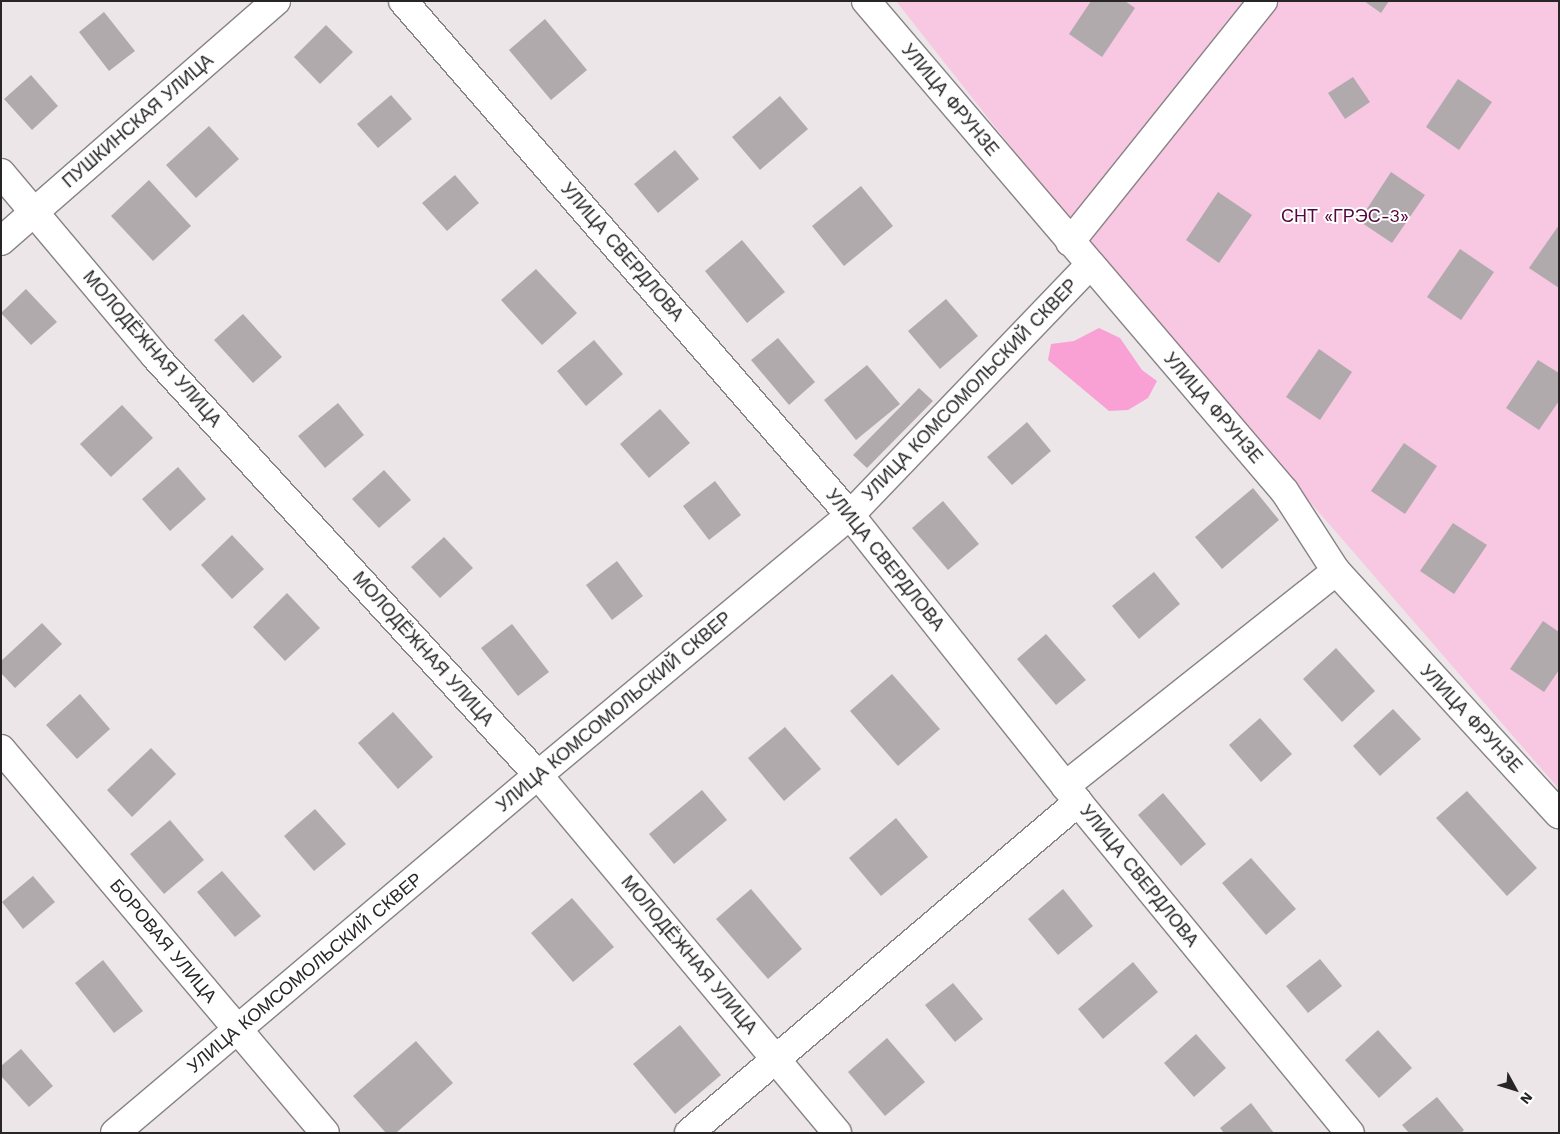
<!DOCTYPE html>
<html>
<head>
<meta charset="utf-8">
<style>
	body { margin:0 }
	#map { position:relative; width:1560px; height:1134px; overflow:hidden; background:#ece6e9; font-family:"Work Sans",sans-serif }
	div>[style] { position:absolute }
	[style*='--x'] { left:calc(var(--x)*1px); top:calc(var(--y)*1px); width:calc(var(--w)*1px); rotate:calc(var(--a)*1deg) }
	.green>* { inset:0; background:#f8c7e2 }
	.water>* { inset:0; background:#f9a0d5 }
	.building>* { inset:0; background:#b0aaad }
	.roads { filter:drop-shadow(1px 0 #888385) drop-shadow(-1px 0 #888385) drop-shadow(0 1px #888385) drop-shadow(0 -1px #888385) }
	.minor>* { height:28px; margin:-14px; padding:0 14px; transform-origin:14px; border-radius:14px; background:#fff }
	span { translate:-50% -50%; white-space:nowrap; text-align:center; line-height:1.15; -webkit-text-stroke:4px #fff; paint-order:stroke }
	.street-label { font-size:18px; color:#272526 }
	.park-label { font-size:18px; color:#54063e }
	.frame { position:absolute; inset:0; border:2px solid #272526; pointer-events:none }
	.north { position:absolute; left:1490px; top:1064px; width:50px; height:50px; -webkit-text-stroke:4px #fff; paint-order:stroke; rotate:129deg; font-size:14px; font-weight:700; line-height:20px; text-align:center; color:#272526 }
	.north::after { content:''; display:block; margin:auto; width:18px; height:22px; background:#272526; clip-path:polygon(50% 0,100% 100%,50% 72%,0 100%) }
</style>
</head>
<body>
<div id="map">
	<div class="green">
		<i style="clip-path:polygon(896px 1px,1559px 1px,1559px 789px,1100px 260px)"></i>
	</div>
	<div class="water">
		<i style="clip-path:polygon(1099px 328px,1120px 338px,1142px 370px,1157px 381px,1148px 398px,1128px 410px,1109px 411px,1048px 360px,1051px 344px,1074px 341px)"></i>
	</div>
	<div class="building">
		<i style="clip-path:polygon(1091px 1px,1125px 1px,1135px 8px,1102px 57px,1069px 34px)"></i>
		<i style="clip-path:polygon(1364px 1px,1389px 1px,1381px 13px)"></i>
		<i style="clip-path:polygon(104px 12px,135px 51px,109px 71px,79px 32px)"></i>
		<i style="clip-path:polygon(545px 19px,587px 70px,551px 100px,509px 50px)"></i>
		<i style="clip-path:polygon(326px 25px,353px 52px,320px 84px,294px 57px)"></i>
		<i style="clip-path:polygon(31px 75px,58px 106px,32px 130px,4px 99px)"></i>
		<i style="clip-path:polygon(1353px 77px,1370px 102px,1345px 119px,1328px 93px)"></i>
		<i style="clip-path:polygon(1458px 79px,1492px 102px,1459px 150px,1426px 127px)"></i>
		<i style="clip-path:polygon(391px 95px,412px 119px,378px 148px,357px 124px)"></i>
		<i style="clip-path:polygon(780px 96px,808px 129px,760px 170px,732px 137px)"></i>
		<i style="clip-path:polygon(209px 126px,239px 159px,196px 198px,166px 165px)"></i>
		<i style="clip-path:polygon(675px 150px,699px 179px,658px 213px,634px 184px)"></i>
		<i style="clip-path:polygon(1391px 172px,1425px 195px,1392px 243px,1359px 221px)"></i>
		<i style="clip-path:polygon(455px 175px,479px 203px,447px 231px,422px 203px)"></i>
		<i style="clip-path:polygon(149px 180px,191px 226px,153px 261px,111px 216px)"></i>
		<i style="clip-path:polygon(861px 186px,893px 226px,844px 266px,812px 226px)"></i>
		<i style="clip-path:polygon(1218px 192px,1252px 215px,1219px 263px,1186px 240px)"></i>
		<i style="clip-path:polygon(1559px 225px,1559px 288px,1529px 268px)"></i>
		<i style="clip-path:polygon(742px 240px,785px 292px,747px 323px,705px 271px)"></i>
		<i style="clip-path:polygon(1460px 249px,1494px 272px,1461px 320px,1427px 297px)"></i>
		<i style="clip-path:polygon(536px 269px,577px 313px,542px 345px,501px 300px)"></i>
		<i style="clip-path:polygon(26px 289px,57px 322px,31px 345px,1px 313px)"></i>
		<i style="clip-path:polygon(946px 299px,978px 336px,940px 369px,908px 331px)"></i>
		<i style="clip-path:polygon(243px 314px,282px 357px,253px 383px,214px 340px)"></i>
		<i style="clip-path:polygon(778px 338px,815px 382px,789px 405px,751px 360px)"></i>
		<i style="clip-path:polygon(594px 340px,623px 374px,586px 406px,557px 371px)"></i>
		<i style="clip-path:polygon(1319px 349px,1352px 372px,1320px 420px,1286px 397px)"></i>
		<i style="clip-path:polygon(1538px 360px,1559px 373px,1559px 401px,1539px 430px,1506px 408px)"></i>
		<i style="clip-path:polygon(867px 365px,900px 404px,856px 440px,824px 400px)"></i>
		<i style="clip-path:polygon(919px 388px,933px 401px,867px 468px,853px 455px)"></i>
		<i style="clip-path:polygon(338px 403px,364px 435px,325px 468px,298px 436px)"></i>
		<i style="clip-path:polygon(122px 405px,153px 438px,111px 477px,80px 444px)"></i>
		<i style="clip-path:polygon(660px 409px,690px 443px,649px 478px,620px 444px)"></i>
		<i style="clip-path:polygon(1027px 422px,1051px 451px,1012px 485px,987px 457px)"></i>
		<i style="clip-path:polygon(1404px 443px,1437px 466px,1405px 514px,1371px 491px)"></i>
		<i style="clip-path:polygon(178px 467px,206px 499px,170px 531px,142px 499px)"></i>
		<i style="clip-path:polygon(384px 470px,411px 500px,379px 528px,352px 499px)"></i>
		<i style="clip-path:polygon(715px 481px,741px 515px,709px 540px,683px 506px)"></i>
		<i style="clip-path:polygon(1253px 488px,1279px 520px,1222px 569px,1195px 537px)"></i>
		<i style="clip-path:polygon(943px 501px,979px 544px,948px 570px,912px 528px)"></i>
		<i style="clip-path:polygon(1453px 523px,1487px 545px,1454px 594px,1420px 571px)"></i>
		<i style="clip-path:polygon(232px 535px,264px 569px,232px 599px,201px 565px)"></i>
		<i style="clip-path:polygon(444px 537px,473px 568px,440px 598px,411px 567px)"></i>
		<i style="clip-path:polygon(617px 561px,643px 596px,612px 620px,586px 585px)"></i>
		<i style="clip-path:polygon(1154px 572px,1180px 604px,1139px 639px,1112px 606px)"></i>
		<i style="clip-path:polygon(287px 593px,320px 628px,285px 661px,253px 627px)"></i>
		<i style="clip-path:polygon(1543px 621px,1559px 632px,1559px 670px,1544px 692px,1510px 669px)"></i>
		<i style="clip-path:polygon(42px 623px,62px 644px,15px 688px,1px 673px,1px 661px)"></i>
		<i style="clip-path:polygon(512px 624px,549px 672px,518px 696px,481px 648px)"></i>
		<i style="clip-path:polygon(1046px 634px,1086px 680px,1056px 705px,1017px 659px)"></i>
		<i style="clip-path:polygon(1336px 648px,1375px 691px,1342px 722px,1303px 679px)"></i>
		<i style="clip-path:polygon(892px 674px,940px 729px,898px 766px,850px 711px)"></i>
		<i style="clip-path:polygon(80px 694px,110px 729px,77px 759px,46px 725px)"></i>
		<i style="clip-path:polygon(1393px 709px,1421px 739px,1380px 776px,1353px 746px)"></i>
		<i style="clip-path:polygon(393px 712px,433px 757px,398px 789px,358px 743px)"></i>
		<i style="clip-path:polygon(1260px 718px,1292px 754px,1261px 782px,1229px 745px)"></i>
		<i style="clip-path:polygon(785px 727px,821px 769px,784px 801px,748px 758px)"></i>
		<i style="clip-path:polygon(151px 748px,176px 774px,132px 817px,107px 790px)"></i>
		<i style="clip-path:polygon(702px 790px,727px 820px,674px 864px,649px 834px)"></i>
		<i style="clip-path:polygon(1467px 791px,1537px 868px,1507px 896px,1436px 818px)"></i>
		<i style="clip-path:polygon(1163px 793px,1206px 844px,1181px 866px,1138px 815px)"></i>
		<i style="clip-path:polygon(315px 809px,346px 844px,314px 871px,284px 836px)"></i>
		<i style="clip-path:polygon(896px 818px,928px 857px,881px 896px,849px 858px)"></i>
		<i style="clip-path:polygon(170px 820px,204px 860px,164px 894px,130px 854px)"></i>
		<i style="clip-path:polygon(1251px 858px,1296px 909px,1266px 935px,1222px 883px)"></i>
		<i style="clip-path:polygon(222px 871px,261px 916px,235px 937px,197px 892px)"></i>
		<i style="clip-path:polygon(33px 876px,55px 902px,23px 929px,2px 902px)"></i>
		<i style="clip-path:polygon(751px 889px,802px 949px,768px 979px,716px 919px)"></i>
		<i style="clip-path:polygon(1063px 889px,1093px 926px,1058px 955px,1028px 919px)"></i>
		<i style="clip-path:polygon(572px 898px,614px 947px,573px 982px,531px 933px)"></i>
		<i style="clip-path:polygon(1320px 959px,1342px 986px,1308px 1013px,1286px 986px)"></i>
		<i style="clip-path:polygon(103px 960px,143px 1011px,114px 1033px,75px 983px)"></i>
		<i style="clip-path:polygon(1133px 962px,1158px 992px,1103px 1039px,1078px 1009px)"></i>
		<i style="clip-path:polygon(953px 983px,983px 1019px,955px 1042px,925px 1005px)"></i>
		<i style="clip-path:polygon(680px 1025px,721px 1075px,675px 1114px,633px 1064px)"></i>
		<i style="clip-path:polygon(1378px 1030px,1412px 1068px,1379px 1098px,1345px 1060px)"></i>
		<i style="clip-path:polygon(1196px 1034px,1226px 1068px,1194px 1097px,1164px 1063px)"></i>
		<i style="clip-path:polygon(887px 1038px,925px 1082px,885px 1116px,848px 1072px)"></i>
		<i style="clip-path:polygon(416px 1041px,453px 1083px,396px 1133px,386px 1133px,353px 1096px)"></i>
		<i style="clip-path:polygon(21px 1049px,53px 1086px,29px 1107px,1px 1076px,1px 1066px)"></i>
		<i style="clip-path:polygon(1437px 1097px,1464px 1130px,1461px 1133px,1409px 1133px,1402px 1125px)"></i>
		<i style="clip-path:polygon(1251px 1103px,1274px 1133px,1224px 1133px,1220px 1128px)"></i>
	</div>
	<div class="roads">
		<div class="minor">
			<i style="--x:403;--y:1;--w:681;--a:48.99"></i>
			<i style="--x:850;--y:515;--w:367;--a:51.5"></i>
			<i style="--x:1078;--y:802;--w:428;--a:50.6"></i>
			<i style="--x:866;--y:1;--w:645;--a:49.52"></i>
			<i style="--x:1285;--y:492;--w:94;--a:57.2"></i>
			<i style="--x:1336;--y:571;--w:330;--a:47.5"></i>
			<i style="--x:1;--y:173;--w:239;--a:49.9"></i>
			<i style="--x:155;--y:356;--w:568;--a:47.57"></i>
			<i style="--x:538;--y:775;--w:466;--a:50.1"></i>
			<i style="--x:1;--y:241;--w:365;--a:-41.1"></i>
			<i style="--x:1070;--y:242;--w:309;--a:-51.3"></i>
			<i style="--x:1;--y:749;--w:502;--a:49.84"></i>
			<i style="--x:1065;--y:786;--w:346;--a:-38.4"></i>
			<i style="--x:115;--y:1133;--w:554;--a:-40.24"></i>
			<i style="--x:538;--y:775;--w:406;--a:-39.8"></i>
			<i style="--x:850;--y:515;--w:347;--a:-46.2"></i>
			<i style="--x:689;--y:1133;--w:511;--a:-40.39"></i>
		</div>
	</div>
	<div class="street-label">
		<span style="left:950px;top:100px;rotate:50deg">УЛИЦА ФРУНЗЕ</span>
		<span style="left:138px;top:121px;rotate:-41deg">ПУШКИНСКАЯ УЛИЦА</span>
		<span style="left:622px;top:252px;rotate:49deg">УЛИЦА СВЕРДЛОВА</span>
		<span style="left:152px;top:349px;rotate:49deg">МОЛОДЁЖНАЯ УЛИЦА</span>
		<span style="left:970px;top:390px;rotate:-46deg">УЛИЦА КОМСОМОЛЬСКИЙ СКВЕР</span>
		<span style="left:1213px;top:408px;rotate:49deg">УЛИЦА ФРУНЗЕ</span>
		<span style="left:885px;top:560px;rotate:51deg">УЛИЦА СВЕРДЛОВА</span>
		<span style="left:423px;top:649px;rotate:48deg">МОЛОДЁЖНАЯ УЛИЦА</span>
		<span style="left:614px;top:712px;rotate:-40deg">УЛИЦА КОМСОМОЛЬСКИЙ СКВЕР</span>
		<span style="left:1471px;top:719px;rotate:47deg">УЛИЦА ФРУНЗЕ</span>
		<span style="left:1139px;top:876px;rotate:51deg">УЛИЦА СВЕРДЛОВА</span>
		<span style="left:163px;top:941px;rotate:50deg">БОРОВАЯ УЛИЦА</span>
		<span style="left:689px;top:955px;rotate:50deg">МОЛОДЁЖНАЯ УЛИЦА</span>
		<span style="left:305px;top:973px;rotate:-40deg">УЛИЦА КОМСОМОЛЬСКИЙ СКВЕР</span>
	</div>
	<div class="park-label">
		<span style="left:1345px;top:216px">СНТ «ГРЭС-3»</span>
	</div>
	<div class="frame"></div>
	<div class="north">N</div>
</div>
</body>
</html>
